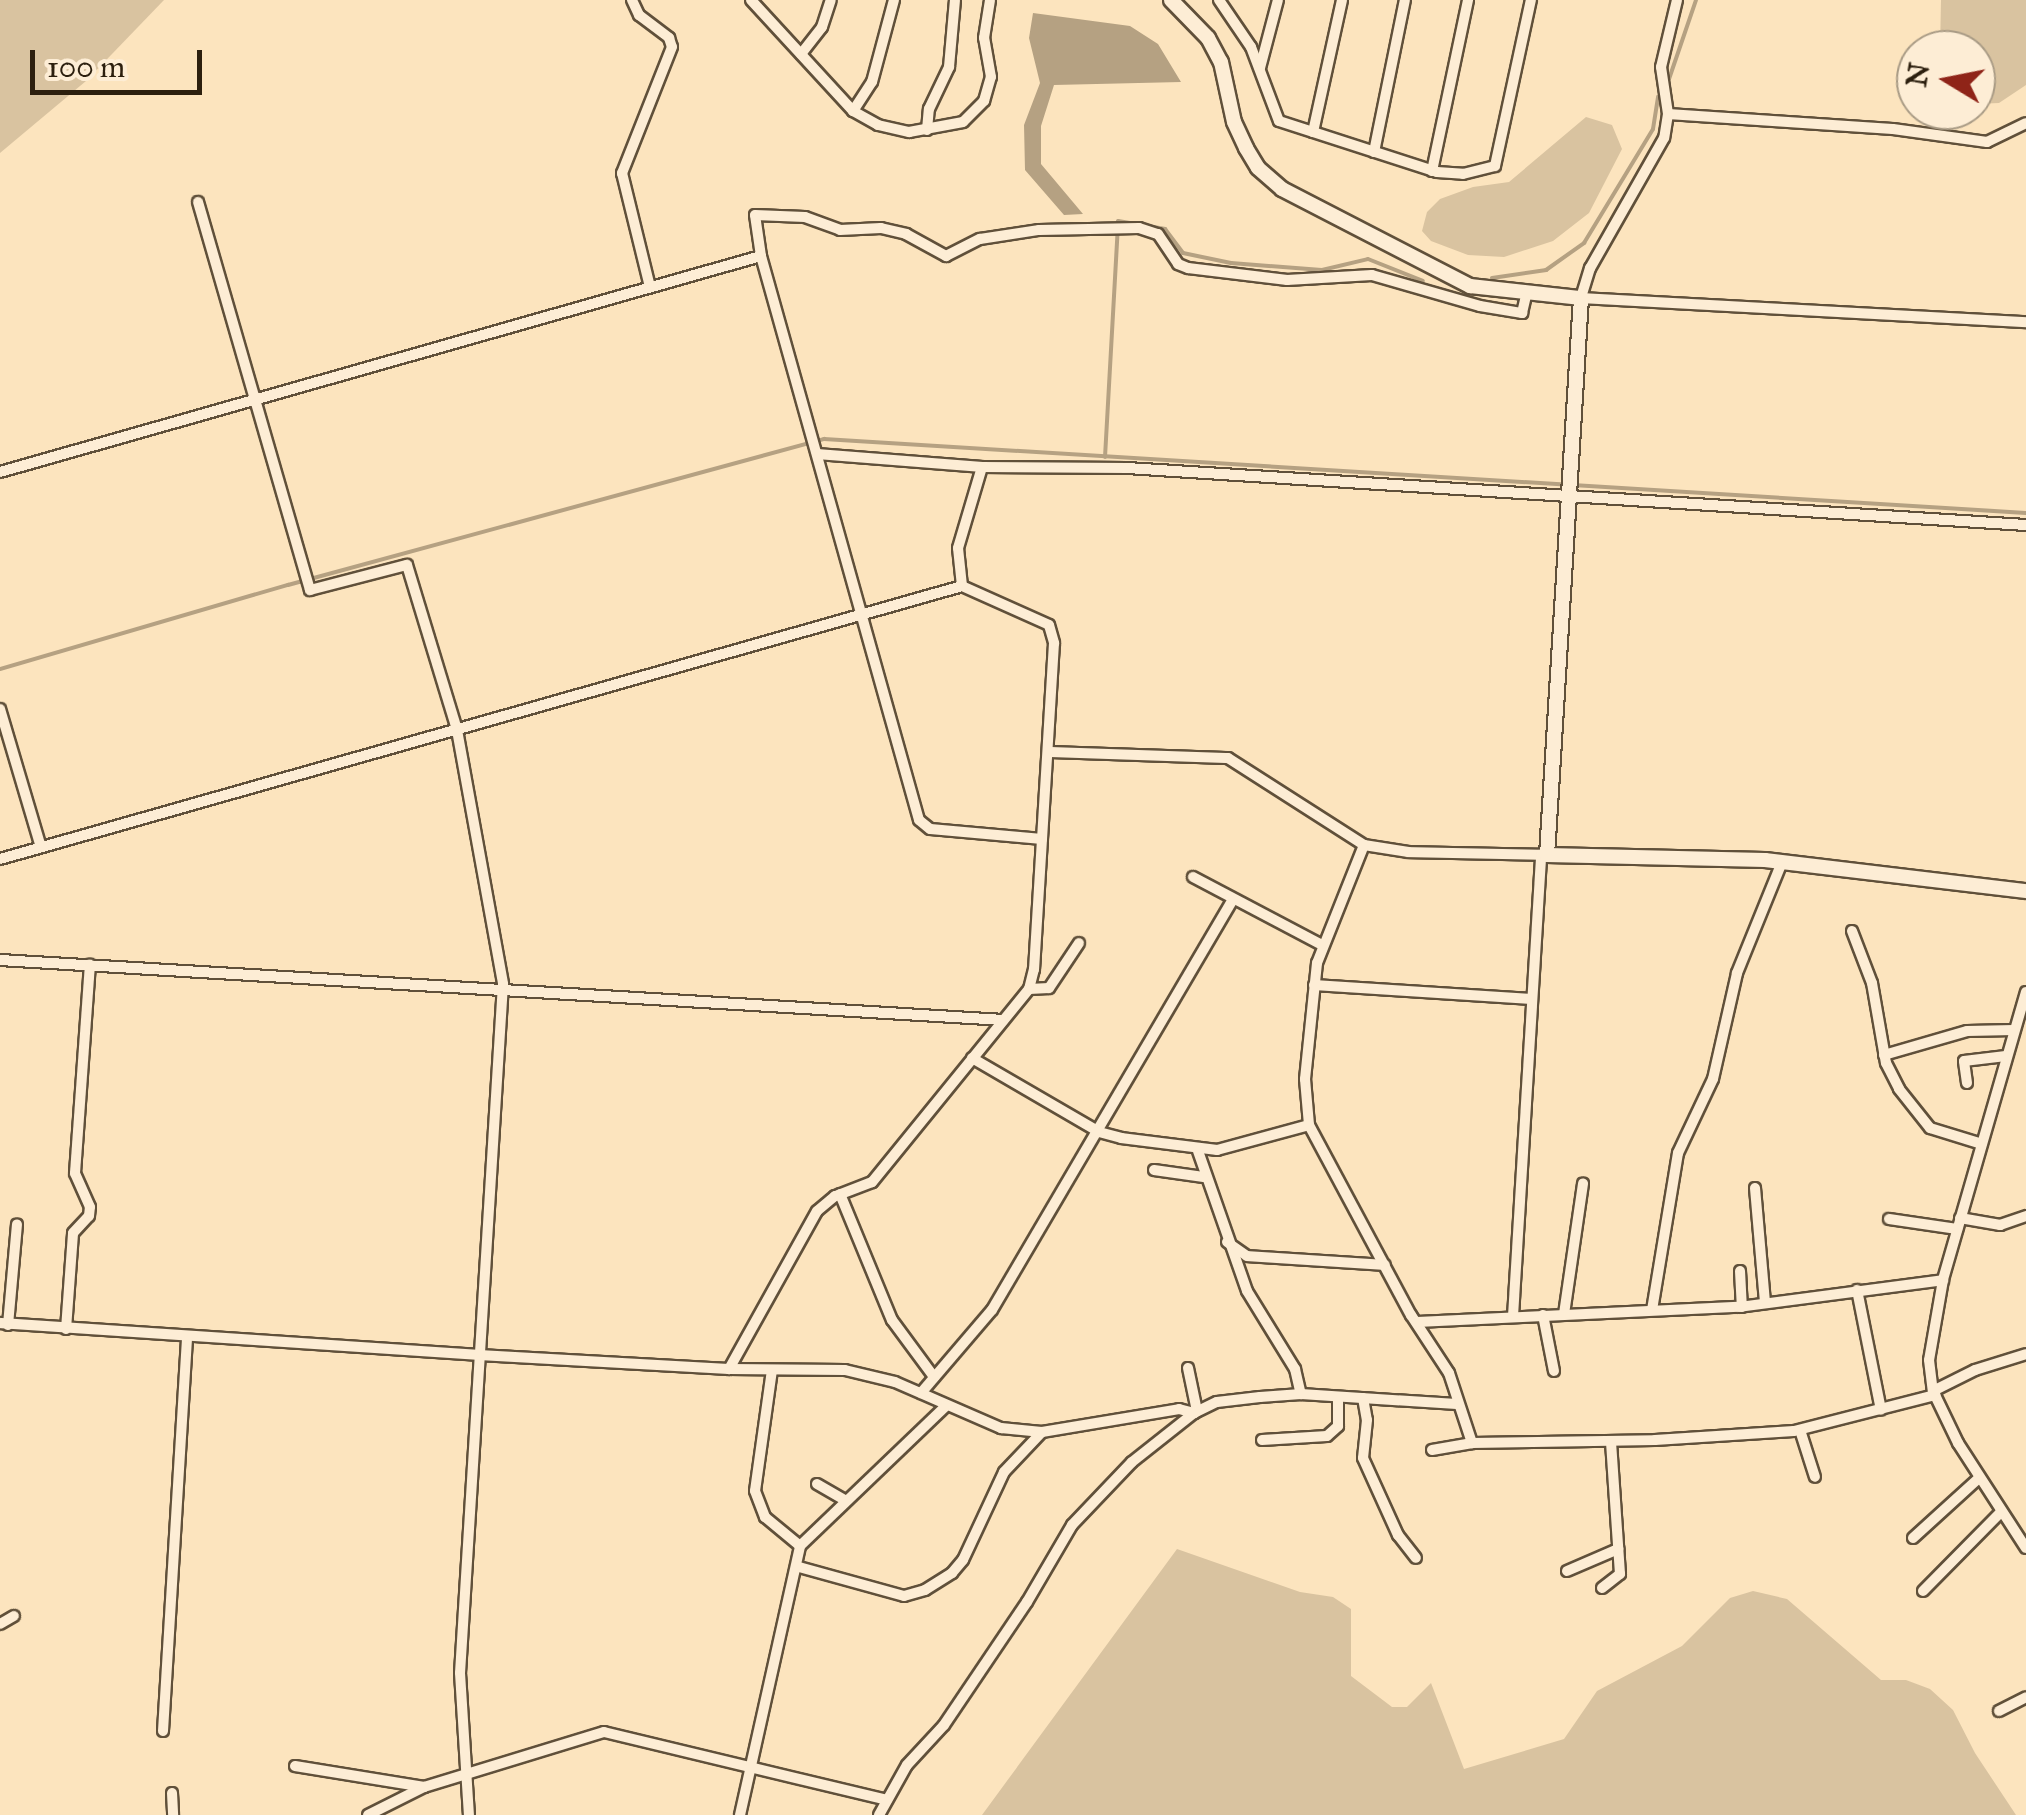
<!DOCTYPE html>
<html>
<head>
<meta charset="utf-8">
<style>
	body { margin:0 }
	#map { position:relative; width:2026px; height:1815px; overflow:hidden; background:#fce4be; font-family:"IM FELL Great Primer",serif }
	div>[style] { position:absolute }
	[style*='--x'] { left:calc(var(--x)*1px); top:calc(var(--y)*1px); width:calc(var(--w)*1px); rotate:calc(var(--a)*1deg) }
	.green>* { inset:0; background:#d9c3a0 }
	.water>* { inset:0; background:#b5a182 }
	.stream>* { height:4px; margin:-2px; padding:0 2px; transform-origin:2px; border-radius:2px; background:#b5a182 }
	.roads { filter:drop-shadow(2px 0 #60503a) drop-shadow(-2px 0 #60503a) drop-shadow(0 2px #60503a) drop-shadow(0 -2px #60503a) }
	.street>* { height:10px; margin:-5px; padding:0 5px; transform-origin:5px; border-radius:5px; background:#fdedd5 }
	.secondary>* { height:14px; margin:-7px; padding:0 7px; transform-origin:7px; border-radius:7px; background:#fdedd5 }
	span { translate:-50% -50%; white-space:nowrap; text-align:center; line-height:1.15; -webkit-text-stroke:9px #fdedd5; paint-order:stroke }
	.north { position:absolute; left:1896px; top:30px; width:100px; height:100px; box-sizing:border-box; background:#fdedd5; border:2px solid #a99b85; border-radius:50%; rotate:280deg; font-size:28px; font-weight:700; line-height:40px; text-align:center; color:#2c1f0e }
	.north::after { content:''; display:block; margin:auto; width:35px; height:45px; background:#8f2418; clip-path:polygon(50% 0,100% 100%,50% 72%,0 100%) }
	.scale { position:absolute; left:30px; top:50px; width:172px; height:45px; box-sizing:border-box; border:5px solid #2c1f0e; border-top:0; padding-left:12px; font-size:30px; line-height:35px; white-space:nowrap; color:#2c1f0e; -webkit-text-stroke:8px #fdedd5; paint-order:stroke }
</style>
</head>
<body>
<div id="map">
	<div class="green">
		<i style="clip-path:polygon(0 0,164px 0,86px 81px,0 153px)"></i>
		<i style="clip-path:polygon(1941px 0,2026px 0,2026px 85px,1999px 103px,1976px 104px,1976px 50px,1940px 50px)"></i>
		<i style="clip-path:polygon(1586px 117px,1612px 125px,1622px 149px,1589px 213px,1553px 241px,1504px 257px,1468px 255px,1431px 241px,1422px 231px,1427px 212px,1440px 199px,1473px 187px,1509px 182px)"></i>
		<i style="clip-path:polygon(1177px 1549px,1300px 1592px,1333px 1597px,1351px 1609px,1351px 1676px,1392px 1707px,1407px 1707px,1431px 1683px,1464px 1769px,1564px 1739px,1597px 1691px,1682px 1646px,1730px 1598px,1753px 1591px,1787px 1599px,1881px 1680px,1906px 1680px,1930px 1689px,1953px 1710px,1975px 1753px,2016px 1815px,982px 1815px)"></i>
	</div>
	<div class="water">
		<i style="clip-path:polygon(1033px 13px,1130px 26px,1158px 44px,1181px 82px,1054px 85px,1041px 126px,1041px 164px,1083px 214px,1064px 215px,1025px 170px,1024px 125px,1040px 83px,1029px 38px)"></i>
	</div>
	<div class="stream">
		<i style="--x:1669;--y:79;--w:83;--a:-71.1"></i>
		<i style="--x:1492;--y:278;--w:55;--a:-8.4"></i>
		<i style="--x:1546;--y:270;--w:47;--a:-35.4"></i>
		<i style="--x:1584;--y:243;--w:133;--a:-58.8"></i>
		<i style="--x:1653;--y:129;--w:33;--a:-81"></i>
		<i style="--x:1105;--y:457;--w:236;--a:-86.8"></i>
		<i style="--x:1118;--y:221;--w:48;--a:9.7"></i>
		<i style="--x:1165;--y:229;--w:30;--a:53"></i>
		<i style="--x:1183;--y:253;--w:49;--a:11.8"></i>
		<i style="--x:1231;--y:263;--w:91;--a:4.4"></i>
		<i style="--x:1322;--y:270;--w:47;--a:-13.4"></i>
		<i style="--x:1368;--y:259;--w:59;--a:21.8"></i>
		<i style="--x:0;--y:669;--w:300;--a:-16.3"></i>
		<i style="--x:288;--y:585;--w:556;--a:-15.24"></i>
		<i style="--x:824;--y:439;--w:1204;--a:3.52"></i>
	</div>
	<div class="roads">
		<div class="street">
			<i style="--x:632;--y:0;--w:17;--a:65"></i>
			<i style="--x:639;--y:15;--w:38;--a:37"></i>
			<i style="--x:669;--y:38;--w:9;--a:72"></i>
			<i style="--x:672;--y:47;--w:136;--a:111.6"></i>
			<i style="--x:622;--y:173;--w:117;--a:76.2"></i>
			<i style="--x:751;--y:0;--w:151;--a:47.4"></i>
			<i style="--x:853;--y:111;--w:29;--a:29"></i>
			<i style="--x:878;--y:125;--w:32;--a:13"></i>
			<i style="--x:909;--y:132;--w:55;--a:-10.5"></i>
			<i style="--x:963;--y:122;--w:30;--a:-45"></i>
			<i style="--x:984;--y:101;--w:25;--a:-74"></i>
			<i style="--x:991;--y:77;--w:40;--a:-100"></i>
			<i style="--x:984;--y:38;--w:38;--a:-81"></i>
			<i style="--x:1219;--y:0;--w:57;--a:55.8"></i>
			<i style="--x:1251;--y:47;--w:79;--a:69.3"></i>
			<i style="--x:1279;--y:121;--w:166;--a:17.9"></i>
			<i style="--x:1437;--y:172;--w:26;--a:4"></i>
			<i style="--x:1463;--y:174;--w:33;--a:-14"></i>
			<i style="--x:1495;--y:166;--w:170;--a:-77.8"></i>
			<i style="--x:1677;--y:0;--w:69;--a:103.4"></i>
			<i style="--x:1661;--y:67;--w:48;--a:81.5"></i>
			<i style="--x:1668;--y:114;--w:24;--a:99"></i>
			<i style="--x:1664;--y:138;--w:150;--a:119.6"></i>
			<i style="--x:1590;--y:268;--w:31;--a:107"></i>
			<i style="--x:1581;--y:298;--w:446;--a:3.1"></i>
			<i style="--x:801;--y:54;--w:34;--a:-52"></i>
			<i style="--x:822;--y:27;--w:28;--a:-72"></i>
			<i style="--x:1260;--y:68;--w:70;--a:-75.2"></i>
			<i style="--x:853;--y:111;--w:35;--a:-57"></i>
			<i style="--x:872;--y:82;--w:85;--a:-75"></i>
			<i style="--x:1668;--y:114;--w:225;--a:3.8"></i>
			<i style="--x:1893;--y:129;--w:95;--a:7.9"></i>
			<i style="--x:1987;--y:142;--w:43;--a:-26"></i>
			<i style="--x:927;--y:130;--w:21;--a:-85"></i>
			<i style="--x:929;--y:109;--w:47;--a:-64.5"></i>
			<i style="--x:949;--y:67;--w:67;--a:-84.9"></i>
			<i style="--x:1313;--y:132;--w:135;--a:-77.6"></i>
			<i style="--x:1374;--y:152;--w:155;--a:-78.5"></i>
			<i style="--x:1432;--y:171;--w:175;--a:-78.1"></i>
			<i style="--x:198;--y:202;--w:404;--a:73.9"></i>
			<i style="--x:310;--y:590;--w:100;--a:-14.5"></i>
			<i style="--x:407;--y:565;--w:172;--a:73.1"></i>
			<i style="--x:457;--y:730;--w:258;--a:79.7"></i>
			<i style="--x:503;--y:984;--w:690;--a:93.57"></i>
			<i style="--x:460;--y:1673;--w:142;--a:86.4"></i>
			<i style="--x:817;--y:454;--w:166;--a:4.5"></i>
			<i style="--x:982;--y:467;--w:145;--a:0.4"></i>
			<i style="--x:1127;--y:468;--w:901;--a:3.63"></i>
			<i style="--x:0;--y:472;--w:791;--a:-15.85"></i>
			<i style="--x:962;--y:586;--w:38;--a:-96"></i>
			<i style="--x:958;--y:548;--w:84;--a:-73.5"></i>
			<i style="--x:0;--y:709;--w:144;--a:73.5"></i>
			<i style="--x:1048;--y:752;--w:180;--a:1.9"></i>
			<i style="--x:1228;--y:758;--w:161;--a:32.6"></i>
			<i style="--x:1364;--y:845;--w:45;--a:9"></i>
			<i style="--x:1408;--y:852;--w:139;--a:1.2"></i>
			<i style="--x:1042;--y:839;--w:112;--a:-174.9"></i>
			<i style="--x:930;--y:829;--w:14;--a:-141"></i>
			<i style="--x:919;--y:820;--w:586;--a:-105.65"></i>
			<i style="--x:761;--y:256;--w:41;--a:-98.3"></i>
			<i style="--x:755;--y:215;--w:50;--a:2.3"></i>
			<i style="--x:805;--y:217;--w:37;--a:20"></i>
			<i style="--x:840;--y:230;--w:41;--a:-2.8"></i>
			<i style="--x:881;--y:228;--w:26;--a:13"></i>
			<i style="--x:906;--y:234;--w:46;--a:28.8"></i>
			<i style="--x:946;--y:256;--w:38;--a:-27"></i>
			<i style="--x:980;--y:239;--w:60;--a:-8.7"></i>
			<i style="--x:1039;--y:230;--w:100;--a:-1.1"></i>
			<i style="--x:1139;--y:228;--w:20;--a:18"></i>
			<i style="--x:1158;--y:234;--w:36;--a:56"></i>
			<i style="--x:1178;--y:264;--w:11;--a:22"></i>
			<i style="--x:1188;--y:268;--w:100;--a:6.9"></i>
			<i style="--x:1287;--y:280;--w:85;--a:-3.4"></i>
			<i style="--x:1372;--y:275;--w:112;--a:16"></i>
			<i style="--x:1480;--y:306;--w:43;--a:9.5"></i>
			<i style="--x:1522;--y:313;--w:22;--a:-77"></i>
			<i style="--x:1364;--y:845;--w:127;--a:111.7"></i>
			<i style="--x:1317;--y:963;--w:117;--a:95.9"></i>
			<i style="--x:1305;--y:1079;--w:46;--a:85"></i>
			<i style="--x:1309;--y:1125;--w:216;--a:61.8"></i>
			<i style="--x:1411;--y:1315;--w:69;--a:56.8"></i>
			<i style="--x:1449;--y:1373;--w:74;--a:71.8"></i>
			<i style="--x:1472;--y:1443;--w:183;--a:-0.9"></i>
			<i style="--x:1655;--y:1440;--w:139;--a:-3.7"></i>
			<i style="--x:1794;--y:1431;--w:146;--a:-14.3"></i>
			<i style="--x:0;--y:859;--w:1000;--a:-15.84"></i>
			<i style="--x:962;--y:586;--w:95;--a:24.1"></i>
			<i style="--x:1049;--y:625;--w:19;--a:74"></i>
			<i style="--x:1054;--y:643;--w:327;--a:93.5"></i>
			<i style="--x:1034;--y:969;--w:21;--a:104"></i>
			<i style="--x:1029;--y:989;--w:249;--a:129.1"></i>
			<i style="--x:872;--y:1182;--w:40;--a:159"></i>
			<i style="--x:835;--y:1196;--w:23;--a:140"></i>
			<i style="--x:817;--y:1211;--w:181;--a:119.1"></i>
			<i style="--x:1193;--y:877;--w:146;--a:27.8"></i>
			<i style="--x:1852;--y:931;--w:56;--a:69"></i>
			<i style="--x:1872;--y:983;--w:81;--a:80.1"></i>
			<i style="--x:1886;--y:1063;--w:29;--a:63"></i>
			<i style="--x:1899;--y:1089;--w:50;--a:51.5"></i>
			<i style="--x:1930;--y:1128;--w:54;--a:17.1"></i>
			<i style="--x:0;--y:960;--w:1005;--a:3.42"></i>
			<i style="--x:1314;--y:985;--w:218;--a:3.7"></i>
			<i style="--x:1029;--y:989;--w:20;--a:-3"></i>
			<i style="--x:1049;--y:988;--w:54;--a:-56.3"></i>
			<i style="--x:2026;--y:992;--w:300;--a:106.1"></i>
			<i style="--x:1943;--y:1280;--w:81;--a:99.9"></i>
			<i style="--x:1929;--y:1360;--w:31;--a:83"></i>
			<i style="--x:1933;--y:1391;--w:58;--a:64.3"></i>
			<i style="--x:1958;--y:1443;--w:125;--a:57.1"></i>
			<i style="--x:1884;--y:1055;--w:86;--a:-16.1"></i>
			<i style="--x:1967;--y:1031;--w:47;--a:-1.2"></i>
			<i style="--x:972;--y:1058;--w:147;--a:30.2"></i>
			<i style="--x:1099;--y:1132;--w:23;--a:15"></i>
			<i style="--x:1121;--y:1138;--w:97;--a:7.1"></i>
			<i style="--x:1217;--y:1150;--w:95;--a:-15.2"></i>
			<i style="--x:1967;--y:1083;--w:22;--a:-98"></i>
			<i style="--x:1964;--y:1061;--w:42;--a:-6.8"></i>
			<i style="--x:1198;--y:1151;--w:148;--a:70.7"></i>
			<i style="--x:1247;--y:1291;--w:92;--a:58.4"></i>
			<i style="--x:1295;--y:1369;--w:26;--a:77"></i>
			<i style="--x:1154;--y:1170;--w:50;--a:8"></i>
			<i style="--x:1755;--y:1188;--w:114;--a:85"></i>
			<i style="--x:840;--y:1194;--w:136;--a:67.6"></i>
			<i style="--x:892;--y:1320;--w:71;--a:53.6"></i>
			<i style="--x:1960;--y:1218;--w:41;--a:9.9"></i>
			<i style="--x:2000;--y:1225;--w:28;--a:-19"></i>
			<i style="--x:1889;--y:1219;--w:69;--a:8.4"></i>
			<i style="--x:1227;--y:1242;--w:24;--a:35"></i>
			<i style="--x:1247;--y:1256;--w:138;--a:3.7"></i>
			<i style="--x:1740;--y:1271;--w:36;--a:87"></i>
			<i style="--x:1857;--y:1290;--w:122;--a:78.7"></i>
			<i style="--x:1652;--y:1310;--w:159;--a:-80.6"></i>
			<i style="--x:1678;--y:1153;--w:82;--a:-64.7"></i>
			<i style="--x:1713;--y:1079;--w:109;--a:-77.2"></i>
			<i style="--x:1737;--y:973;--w:120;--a:-67.9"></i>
			<i style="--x:1564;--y:1314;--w:132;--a:-81.7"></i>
			<i style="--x:1543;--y:1315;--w:57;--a:78.9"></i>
			<i style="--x:1513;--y:1316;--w:462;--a:-86.5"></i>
			<i style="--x:1417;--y:1322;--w:322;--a:-2.7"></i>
			<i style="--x:1739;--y:1307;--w:206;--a:-7.5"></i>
			<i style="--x:0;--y:1323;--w:480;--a:3.8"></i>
			<i style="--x:479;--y:1355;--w:250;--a:3.2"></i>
			<i style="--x:729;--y:1369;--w:116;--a:0.5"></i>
			<i style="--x:845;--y:1370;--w:51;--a:13.5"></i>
			<i style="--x:895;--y:1382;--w:116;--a:23.5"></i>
			<i style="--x:1001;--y:1428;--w:41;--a:5.6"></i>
			<i style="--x:1042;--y:1432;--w:139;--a:-9.5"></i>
			<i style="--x:1179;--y:1409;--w:16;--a:15"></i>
			<i style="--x:1194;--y:1413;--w:25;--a:-26"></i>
			<i style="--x:1217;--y:1402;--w:43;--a:-6.6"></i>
			<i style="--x:1260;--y:1397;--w:41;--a:-4.2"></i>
			<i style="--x:1301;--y:1394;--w:156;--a:3.7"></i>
			<i style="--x:8;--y:1325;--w:101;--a:-84.9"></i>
			<i style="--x:66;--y:1329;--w:96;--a:-85.8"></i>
			<i style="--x:73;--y:1233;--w:23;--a:-47"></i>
			<i style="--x:89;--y:1216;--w:9;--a:-84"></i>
			<i style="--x:90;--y:1207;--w:37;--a:-114"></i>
			<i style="--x:75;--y:1173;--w:209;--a:-85.9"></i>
			<i style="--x:1188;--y:1368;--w:44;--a:78.2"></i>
			<i style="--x:772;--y:1370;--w:122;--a:98"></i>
			<i style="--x:755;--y:1491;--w:28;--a:69"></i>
			<i style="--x:765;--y:1517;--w:45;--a:39.6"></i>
			<i style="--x:1933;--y:1391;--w:47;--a:-26.6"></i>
			<i style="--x:1975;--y:1370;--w:53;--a:-17.4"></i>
			<i style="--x:921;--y:1393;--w:109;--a:-49.5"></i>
			<i style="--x:992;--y:1310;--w:474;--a:-59.6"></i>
			<i style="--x:1363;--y:1398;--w:22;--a:80"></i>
			<i style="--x:1367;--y:1420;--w:38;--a:96"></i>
			<i style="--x:1363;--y:1458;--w:85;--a:65.6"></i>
			<i style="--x:1398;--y:1535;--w:29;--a:52"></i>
			<i style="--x:1800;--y:1430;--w:49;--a:72.3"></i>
			<i style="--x:1262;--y:1440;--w:65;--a:-3.5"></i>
			<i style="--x:1327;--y:1436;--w:15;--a:-42"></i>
			<i style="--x:1338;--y:1426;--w:29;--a:-90"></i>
			<i style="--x:1432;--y:1450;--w:41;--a:-9.9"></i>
			<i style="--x:817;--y:1484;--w:32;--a:30"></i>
			<i style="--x:1913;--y:1538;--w:89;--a:-42.3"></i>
			<i style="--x:799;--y:1567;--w:109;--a:15.4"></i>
			<i style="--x:904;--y:1596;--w:22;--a:-16"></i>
			<i style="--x:925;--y:1590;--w:32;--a:-32"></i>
			<i style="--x:952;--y:1573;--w:17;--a:-50"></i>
			<i style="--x:963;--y:1560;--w:97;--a:-65"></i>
			<i style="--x:1004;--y:1472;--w:55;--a:-46.5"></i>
			<i style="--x:1567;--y:1571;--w:56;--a:-23.3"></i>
			<i style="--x:1602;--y:1588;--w:23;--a:-38"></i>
			<i style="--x:1620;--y:1574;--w:133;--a:-93.9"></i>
			<i style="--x:1923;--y:1591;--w:111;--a:-45.4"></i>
			<i style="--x:0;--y:1624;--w:16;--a:-30"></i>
			<i style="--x:1999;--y:1711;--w:30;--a:-27"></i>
			<i style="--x:163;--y:1731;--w:395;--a:-86.5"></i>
			<i style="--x:295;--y:1766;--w:131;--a:9.2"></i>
			<i style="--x:172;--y:1793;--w:22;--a:87"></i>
			<i style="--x:368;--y:1815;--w:63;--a:-26.6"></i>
			<i style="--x:424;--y:1787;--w:188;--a:-17"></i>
			<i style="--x:604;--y:1732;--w:291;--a:13.5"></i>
			<i style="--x:740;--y:1815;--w:276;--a:-77.4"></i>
			<i style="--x:800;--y:1546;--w:202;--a:-43.8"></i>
			<i style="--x:879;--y:1815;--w:57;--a:-60.8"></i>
			<i style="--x:907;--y:1765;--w:54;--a:-47.2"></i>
			<i style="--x:944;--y:1725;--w:148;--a:-56"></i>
			<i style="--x:1027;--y:1602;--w:89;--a:-59.7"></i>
			<i style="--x:1072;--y:1525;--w:87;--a:-46.4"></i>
			<i style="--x:1132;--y:1462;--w:79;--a:-38.3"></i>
		</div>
		<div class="secondary">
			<i style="--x:1171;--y:0;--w:53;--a:45.8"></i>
			<i style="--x:1208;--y:38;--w:27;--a:62"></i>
			<i style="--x:1221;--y:62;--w:61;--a:77.8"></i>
			<i style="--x:1234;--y:122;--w:29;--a:65"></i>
			<i style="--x:1246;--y:148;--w:23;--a:59"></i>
			<i style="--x:1258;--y:168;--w:32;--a:41"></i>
			<i style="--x:1282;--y:189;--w:212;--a:27.3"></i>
			<i style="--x:1470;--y:286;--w:112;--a:6.2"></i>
			<i style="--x:1581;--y:298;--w:558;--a:93.49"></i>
			<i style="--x:1547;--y:855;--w:218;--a:1.3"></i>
			<i style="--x:1765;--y:860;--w:263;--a:6.8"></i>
		</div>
	</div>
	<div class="north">N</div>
	<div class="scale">100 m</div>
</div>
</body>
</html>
